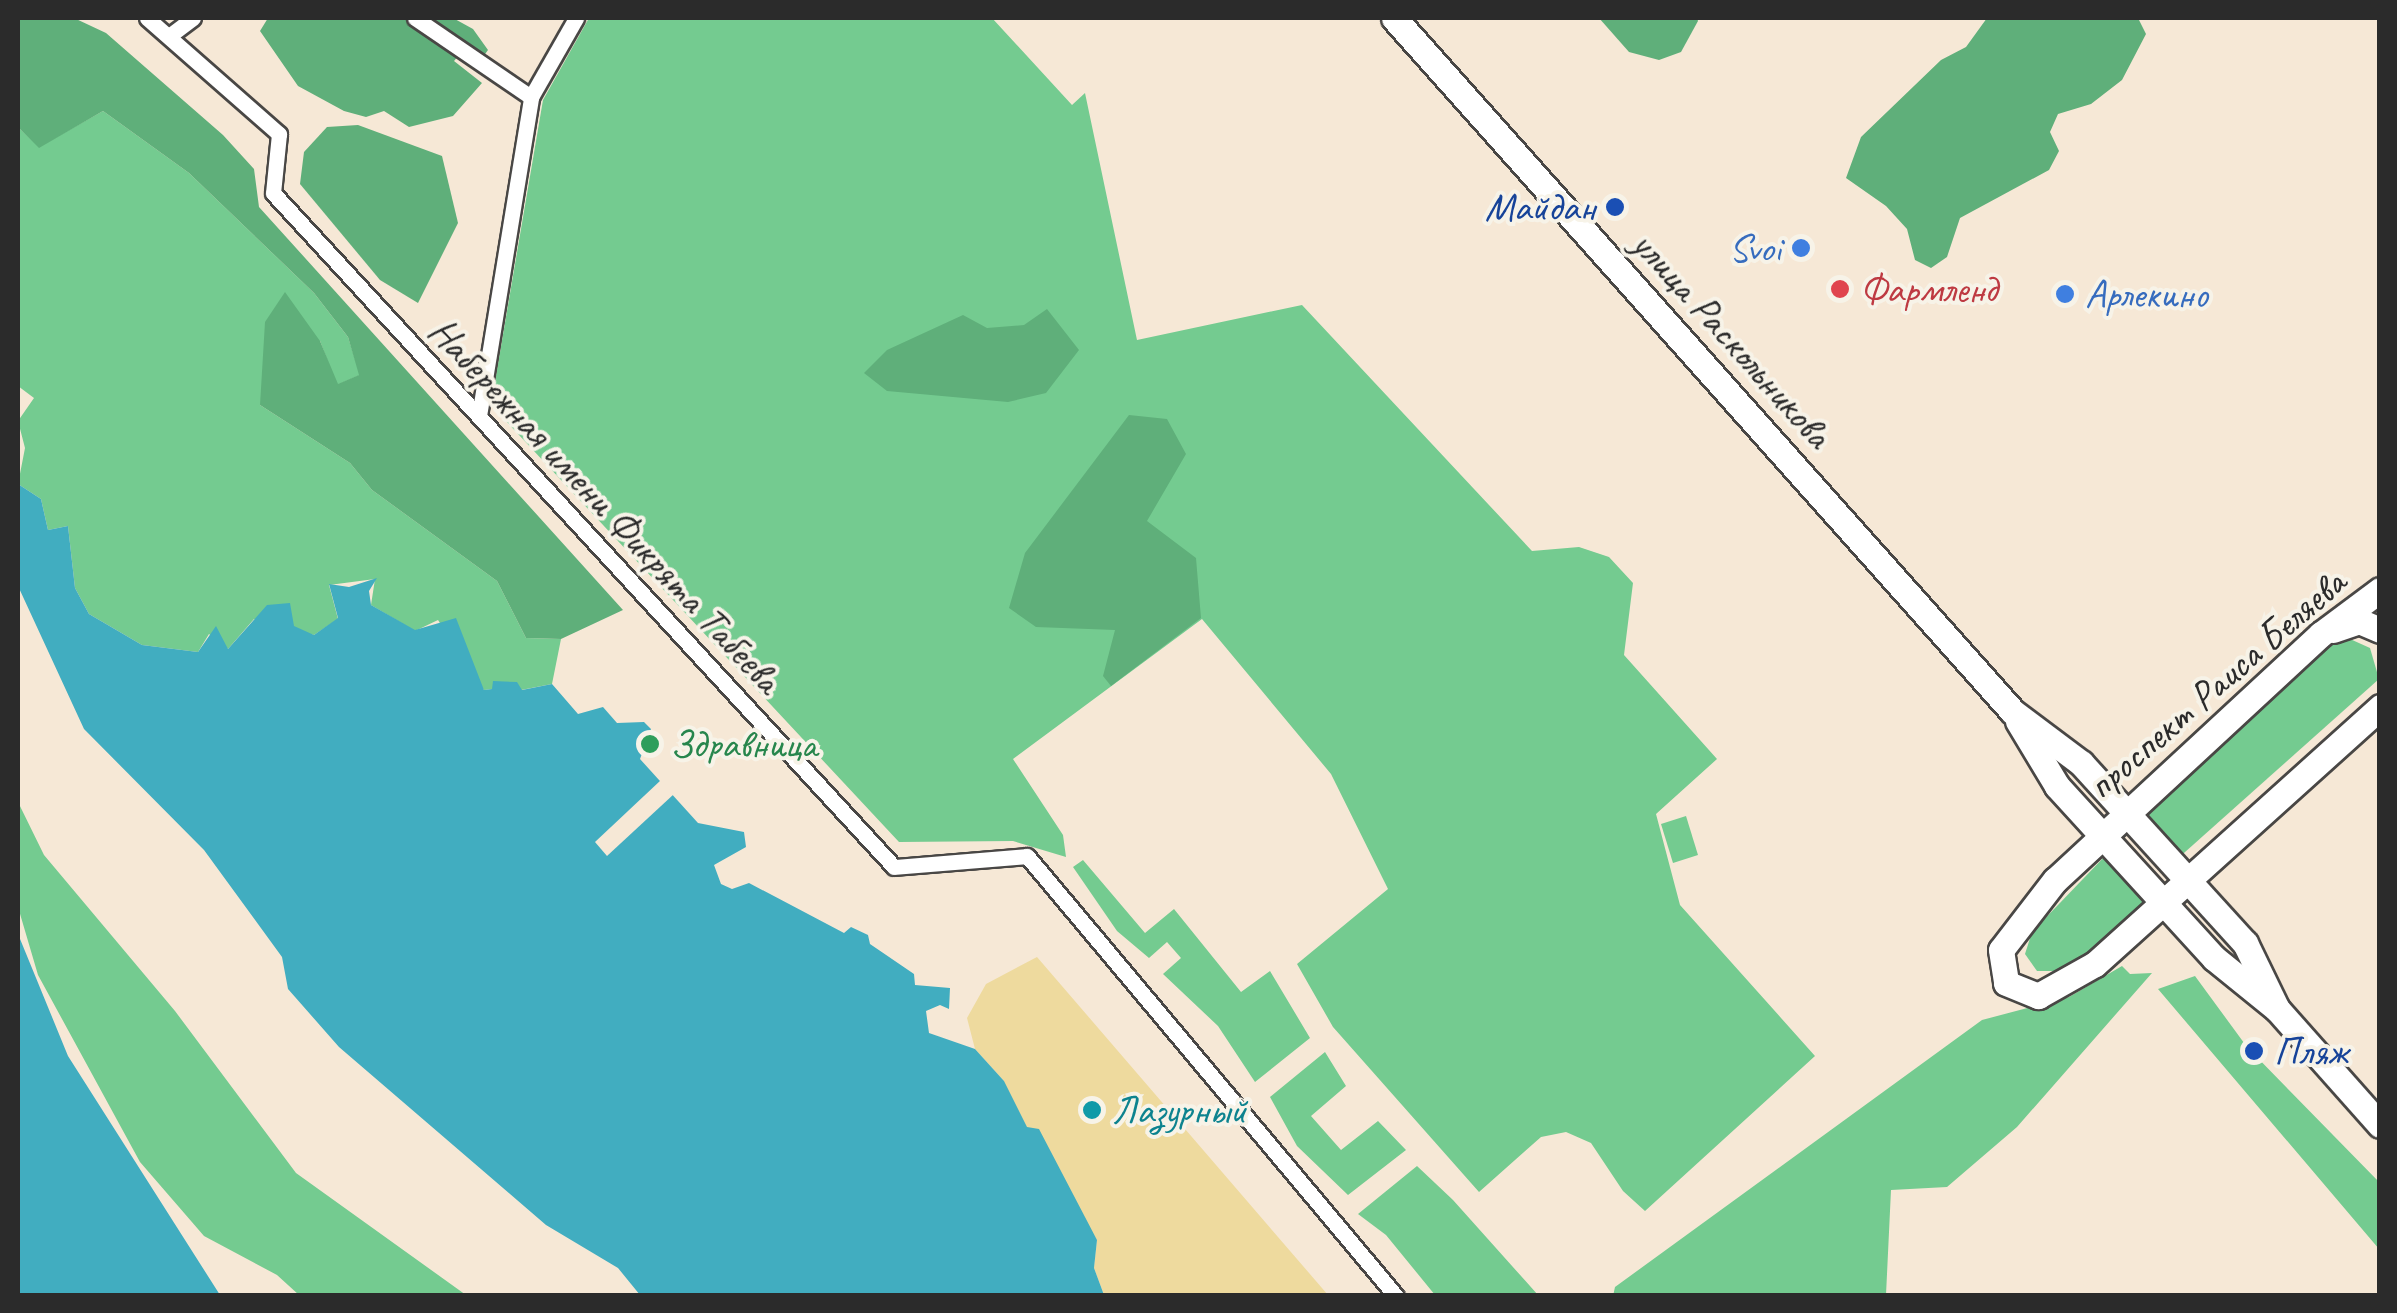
<!DOCTYPE html>
<html>
<head>
<meta charset="utf-8">
<style>
	body { margin:0 }
	#map { position:relative; width:2397px; height:1313px; overflow:hidden; background:#f6e8d6; font-family:Caveat,sans-serif }
	div>[style] { position:absolute }
	[style*='--x'] { left:calc(var(--x)*1px); top:calc(var(--y)*1px); width:calc(var(--w)*1px); rotate:calc(var(--a)*1deg) }
	.green>* { inset:0; background:#74cb90 }
	.forest>* { inset:0; background:#5faf7a }
	.sand>* { inset:0; background:#eeda9e }
	.water>* { inset:0; background:#41adc0 }
	.pier>* { inset:0; background:#f6e8d6 }
	.roads { filter:drop-shadow(2px 0 #494745) drop-shadow(-2px 0 #494745) drop-shadow(0 2px #494745) drop-shadow(0 -2px #494745) }
	.pedestrian>* { height:15px; margin:-7.5px; padding:0 7.5px; transform-origin:7.5px; border-radius:7.5px; background:#fff }
	.tertiary>* { height:25px; margin:-12.5px; padding:0 12.5px; transform-origin:12.5px; border-radius:12.5px; background:#fff }
	.dots>* { width:28px; height:28px; translate:-50% -50%; box-sizing:border-box; border:5px solid #f7f3e8; border-radius:50% }
	span { translate:-50% -50%; white-space:nowrap; text-align:center; line-height:1.15; -webkit-text-stroke:8px #f7f3e8; paint-order:stroke }
	.transit-label { font-size:40px; color:#164399 }
	.right { translate:-100% -50%; text-align:right }
	.left { translate:0 -50%; text-align:left }
	.shop-label { font-size:40px; color:#366cbe }
	.health-label { font-size:40px; color:#be3a42 }
	.street-label { font-size:40px; color:#2b2b2b }
	.leisure-label { font-size:40px; color:#27864d }
	.culture-label { font-size:40px; color:#0d838f }
	.frame { position:absolute; inset:0; border:20px solid #2b2b2b; pointer-events:none }
</style>
</head>
<body>
<div id="map">
	<div class="green">
		<i style="clip-path:polygon(589px 18px,992px 18px,1072px 105px,1085px 93px,1137px 340px,1302px 305px,1532px 551px,1579px 547px,1609px 557px,1633px 583px,1624px 655px,1717px 759px,1656px 814px,1680px 905px,1815px 1056px,1645px 1211px,1623px 1191px,1591px 1143px,1566px 1132px,1541px 1137px,1479px 1192px,1333px 1027px,1297px 964px,1388px 889px,1331px 774px,1202px 619px,1013px 759px,1063px 835px,1066px 857px,1013px 841px,899px 842px,491px 405px,543px 100px)"></i>
		<i style="clip-path:polygon(103px 111px,189px 173px,314px 293px,348px 337px,360px 375px,337px 385px,320px 341px,260px 405px,350px 463px,372px 490px,497px 581px,526px 638px,561px 639px,552px 684px,521px 690px,493px 682px,493px 689px,484px 690px,438px 620px,415px 631px,371px 605px,375px 579px,329px 585px,338px 619px,314px 635px,254px 619px,228px 649px,209px 634px,198px 652px,142px 645px,89px 614px,75px 588px,68px 526px,48px 530px,41px 499px,18px 484px,25px 448px,18px 421px,34px 398px,18px 386px,18px 127px,39px 147px)"></i>
		<i style="clip-path:polygon(2350px 639px,2370px 648px,2379px 679px,2175px 861px,2139px 819px,2335px 642px)"></i>
		<i style="clip-path:polygon(18px 802px,44px 855px,175px 1011px,296px 1173px,466px 1295px,299px 1295px,277px 1275px,204px 1236px,140px 1162px,38px 975px,18px 907px)"></i>
		<i style="clip-path:polygon(1686px 816px,1698px 855px,1673px 863px,1661px 824px)"></i>
		<i style="clip-path:polygon(2107px 854px,2153px 904px,2066px 971px,2037px 971px,2025px 954px,2032px 932px)"></i>
		<i style="clip-path:polygon(1083px 860px,1145px 933px,1174px 909px,1241px 992px,1270px 971px,1310px 1038px,1255px 1082px,1218px 1026px,1163px 974px,1181px 958px,1167px 942px,1149px 958px,1117px 931px,1073px 867px)"></i>
		<i style="clip-path:polygon(2122px 966px,2130px 974px,2152px 973px,2017px 1127px,1947px 1187px,1891px 1190px,1886px 1295px,1613px 1296px,1615px 1287px,1982px 1020px,2069px 997px)"></i>
		<i style="clip-path:polygon(2195px 976px,2247px 1047px,2379px 1182px,2379px 1249px,2158px 989px)"></i>
		<i style="clip-path:polygon(1325px 1052px,1346px 1086px,1311px 1116px,1341px 1150px,1378px 1121px,1406px 1150px,1348px 1195px,1297px 1146px,1270px 1097px)"></i>
		<i style="clip-path:polygon(1417px 1166px,1453px 1200px,1538px 1295px,1435px 1295px,1386px 1235px,1358px 1214px)"></i>
	</div>
	<div class="forest">
		<i style="clip-path:polygon(18px 18px,74px 18px,106px 33px,223px 135px,254px 169px,259px 207px,623px 610px,561px 639px,526px 638px,497px 581px,372px 490px,350px 463px,260px 405px,265px 322px,285px 292px,320px 341px,338px 384px,359px 375px,348px 337px,314px 293px,189px 173px,103px 111px,39px 148px,18px 127px)"></i>
		<i style="clip-path:polygon(268px 18px,453px 18px,473px 29px,488px 50px,480px 61px,460px 54px,454px 61px,482px 83px,453px 116px,409px 127px,384px 111px,366px 117px,344px 111px,298px 86px,260px 31px)"></i>
		<i style="clip-path:polygon(1599px 18px,1697px 18px,1698px 21px,1681px 52px,1659px 60px,1629px 52px)"></i>
		<i style="clip-path:polygon(1987px 18px,2138px 18px,2146px 34px,2122px 80px,2091px 104px,2058px 114px,2050px 132px,2059px 151px,2049px 170px,1960px 218px,1947px 257px,1931px 268px,1915px 260px,1907px 229px,1886px 206px,1846px 178px,1861px 137px,1941px 60px,1966px 47px)"></i>
		<i style="clip-path:polygon(358px 125px,442px 156px,458px 223px,418px 303px,380px 280px,300px 184px,304px 152px,327px 127px)"></i>
		<i style="clip-path:polygon(1047px 309px,1079px 350px,1046px 393px,1008px 402px,887px 391px,864px 373px,887px 350px,963px 315px,987px 328px,1024px 325px)"></i>
		<i style="clip-path:polygon(1129px 415px,1167px 419px,1186px 454px,1147px 521px,1196px 558px,1201px 618px,1111px 686px,1103px 676px,1115px 630px,1036px 627px,1009px 608px,1025px 553px)"></i>
	</div>
	<div class="sand">
		<i style="clip-path:polygon(1037px 957px,1328px 1295px,1104px 1295px,1094px 1268px,1097px 1240px,1004px 1092px,1004px 1081px,975px 1049px,967px 1018px,986px 984px)"></i>
	</div>
	<div class="water">
		<i style="clip-path:polygon(18px 484px,41px 499px,48px 530px,68px 526px,75px 588px,89px 614px,142px 645px,198px 652px,216px 626px,228px 649px,267px 605px,290px 603px,294px 626px,314px 635px,338px 618px,329px 584px,349px 587px,377px 578px,369px 591px,371px 605px,415px 630px,456px 618px,484px 690px,492px 689px,493px 681px,517px 682px,522px 690px,552px 684px,578px 714px,603px 707px,617px 723px,644px 722px,651px 729px,640px 759px,698px 823px,744px 832px,746px 847px,714px 865px,721px 884px,732px 889px,749px 883px,844px 933px,851px 927px,868px 935px,870px 944px,914px 974px,915px 985px,950px 988px,949px 1009px,940px 1005px,926px 1011px,929px 1033px,975px 1049px,1004px 1081px,1027px 1127px,1039px 1129px,1097px 1240px,1094px 1268px,1104px 1295px,640px 1295px,618px 1268px,546px 1225px,339px 1047px,288px 989px,282px 957px,204px 850px,84px 729px,18px 586px)"></i>
		<i style="clip-path:polygon(18px 934px,68px 1056px,220px 1295px,18px 1295px)"></i>
	</div>
	<div class="pier">
		<i style="clip-path:polygon(661px 780px,674px 794px,607px 856px,595px 842px)"></i>
	</div>
	<div class="roads">
		<div class="pedestrian">
			<i style="--x:147;--y:18;--w:176;--a:41.3"></i>
			<i style="--x:279;--y:134;--w:59;--a:95.8"></i>
			<i style="--x:273;--y:193;--w:916;--a:47.34"></i>
			<i style="--x:894;--y:867;--w:133;--a:-4.7"></i>
			<i style="--x:1027;--y:856;--w:574;--a:50.02"></i>
			<i style="--x:415;--y:18;--w:140;--a:34.3"></i>
			<i style="--x:169;--y:36;--w:30;--a:-37"></i>
			<i style="--x:479;--y:416;--w:323;--a:-80.7"></i>
			<i style="--x:531;--y:97;--w:91;--a:-60.3"></i>
		</div>
		<div class="tertiary">
			<i style="--x:1394;--y:18;--w:930;--a:48.27"></i>
			<i style="--x:2013;--y:712;--w:85;--a:36.9"></i>
			<i style="--x:2081;--y:763;--w:244;--a:47.7"></i>
			<i style="--x:2245;--y:943;--w:73;--a:64.1"></i>
			<i style="--x:2380;--y:590;--w:74;--a:143.3"></i>
			<i style="--x:2321;--y:634;--w:362;--a:137.2"></i>
			<i style="--x:2055;--y:880;--w:88;--a:127.6"></i>
			<i style="--x:2001;--y:950;--w:33;--a:81"></i>
			<i style="--x:2006;--y:983;--w:35;--a:22"></i>
			<i style="--x:2038;--y:996;--w:65;--a:-29.3"></i>
			<i style="--x:2095;--y:964;--w:384;--a:-42"></i>
			<i style="--x:2333;--y:630;--w:28;--a:-19"></i>
			<i style="--x:2359;--y:621;--w:23;--a:23"></i>
			<i style="--x:2018;--y:721;--w:76;--a:59"></i>
			<i style="--x:2057;--y:786;--w:233;--a:47.6"></i>
			<i style="--x:2214;--y:958;--w:81;--a:39"></i>
			<i style="--x:2277;--y:1009;--w:155;--a:48.4"></i>
		</div>
	</div>
	<div class="dots">
		<i style="left:1615px;top:207px;background:#1a4fb4"></i>
		<i style="left:1801px;top:248px;background:#3f7fe0"></i>
		<i style="left:1840px;top:289px;background:#e0444e"></i>
		<i style="left:2065px;top:294px;background:#3f7fe0"></i>
		<i style="left:650px;top:744px;background:#2e9e5b"></i>
		<i style="left:2254px;top:1051px;background:#1a4fb4"></i>
		<i style="left:1092px;top:1110px;background:#0f9aa8"></i>
	</div>
	<div class="transit-label">
		<span class="right" style="left:1595px;top:207px">Майдан</span>
		<span class="left" style="left:2274px;top:1051px">Пляж</span>
	</div>
	<div class="shop-label">
		<span class="right" style="left:1781px;top:248px">Svoi</span>
		<span class="left" style="left:2085px;top:294px">Арлекино</span>
	</div>
	<div class="health-label">
		<span class="left" style="left:1860px;top:289px">Фармленд</span>
	</div>
	<div class="street-label">
		<span style="left:1732px;top:339px;rotate:48deg">улица Раскольникова</span>
		<span style="left:605px;top:505px;rotate:47deg">Набережная имени Фикрята Табеева</span>
		<span style="left:2216px;top:684px;rotate:-41deg">проспект Раиса Беляева</span>
	</div>
	<div class="leisure-label">
		<span class="left" style="left:670px;top:744px">Здравница</span>
	</div>
	<div class="culture-label">
		<span class="left" style="left:1112px;top:1110px">Лазурный</span>
	</div>
	<div class="frame"></div>
</div>
</body>
</html>
